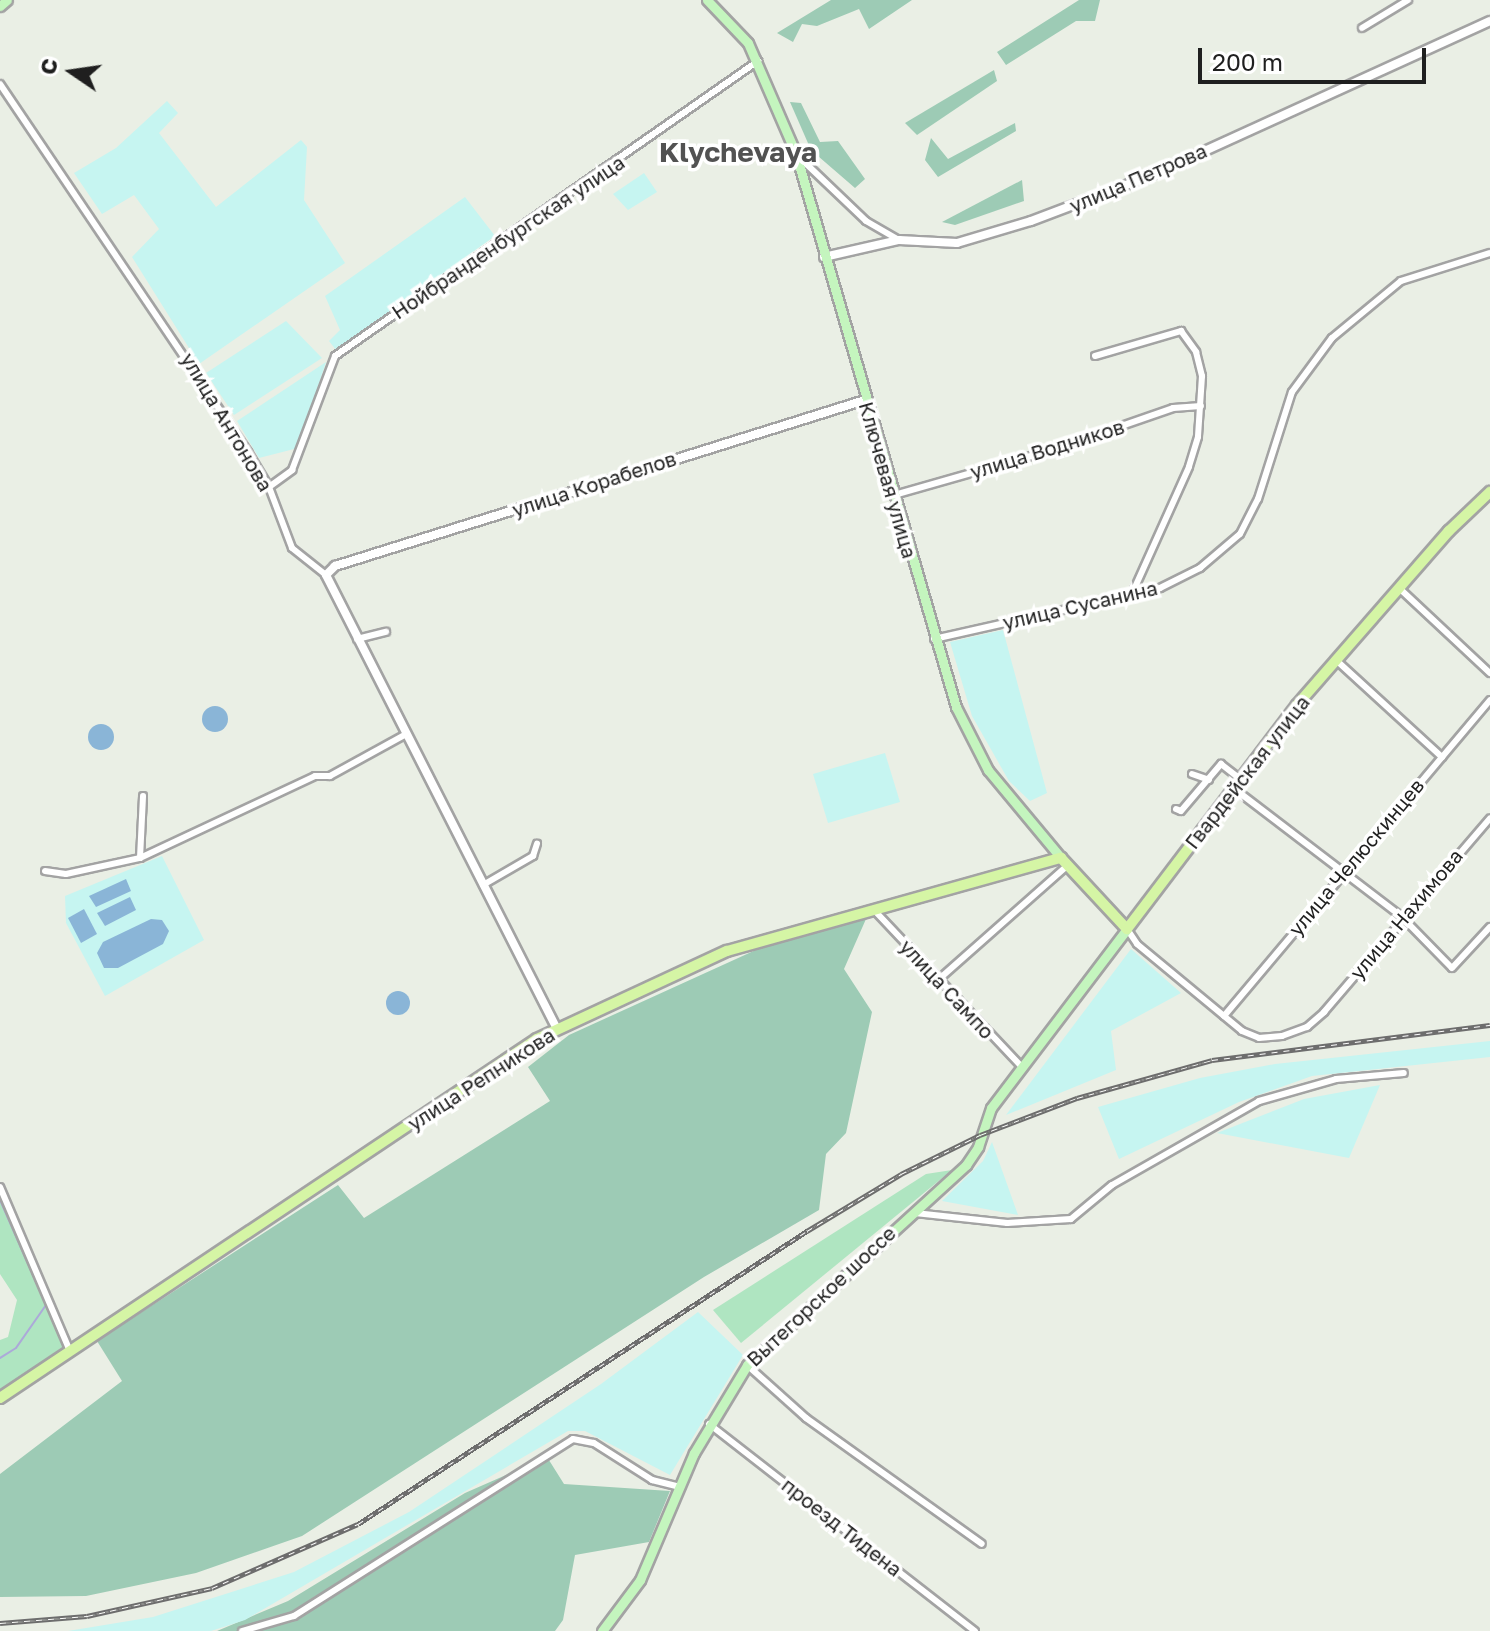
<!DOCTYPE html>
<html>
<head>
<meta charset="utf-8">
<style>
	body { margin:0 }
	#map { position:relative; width:1490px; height:1631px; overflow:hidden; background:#eaefe5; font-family:"Golos Text",sans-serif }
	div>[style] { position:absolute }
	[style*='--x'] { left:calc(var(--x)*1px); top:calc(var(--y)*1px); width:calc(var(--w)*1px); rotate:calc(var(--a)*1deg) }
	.grass>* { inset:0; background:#afe5c1 }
	.forest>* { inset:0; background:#9dcbb5 }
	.park>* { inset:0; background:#c6f5f1 }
	.pitch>* { inset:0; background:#8ab5d7 }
	.round { border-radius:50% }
	.stream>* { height:2px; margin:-1px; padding:0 1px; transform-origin:1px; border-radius:1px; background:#aca9d9 }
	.roads { filter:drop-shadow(2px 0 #a3a3a3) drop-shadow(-2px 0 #a3a3a3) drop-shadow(0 2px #a3a3a3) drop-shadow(0 -2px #a3a3a3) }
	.minor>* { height:6px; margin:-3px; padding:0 3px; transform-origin:3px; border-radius:3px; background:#fff }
	.tertiary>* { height:8px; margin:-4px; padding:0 4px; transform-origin:4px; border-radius:4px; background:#fff }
	.secondary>* { height:9px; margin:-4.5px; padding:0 4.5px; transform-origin:4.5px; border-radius:4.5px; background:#c4f5be }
	.primary>* { height:10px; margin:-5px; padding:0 5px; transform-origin:5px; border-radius:5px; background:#d5f5a5 }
	.rail>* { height:5px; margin-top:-2.5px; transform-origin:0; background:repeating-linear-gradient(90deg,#fff 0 6px,#6d6d6d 0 12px); box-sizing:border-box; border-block:2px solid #6d6d6d }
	span { translate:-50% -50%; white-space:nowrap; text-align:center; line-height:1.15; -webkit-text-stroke:7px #fff; paint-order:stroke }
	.street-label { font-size:20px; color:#1f1f1f }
	.district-label { font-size:28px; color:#525252; font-weight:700 }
	.north { position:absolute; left:32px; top:32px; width:80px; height:80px; -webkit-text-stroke:6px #fff; paint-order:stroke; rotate:283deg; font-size:22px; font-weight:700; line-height:32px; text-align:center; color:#1f1f1f }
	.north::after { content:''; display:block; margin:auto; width:28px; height:36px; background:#1f1f1f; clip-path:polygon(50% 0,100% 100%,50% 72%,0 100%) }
	.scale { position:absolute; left:1198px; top:48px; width:228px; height:36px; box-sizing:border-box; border:4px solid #1f1f1f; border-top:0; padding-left:10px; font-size:24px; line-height:28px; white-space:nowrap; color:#1f1f1f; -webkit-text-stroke:6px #fff; paint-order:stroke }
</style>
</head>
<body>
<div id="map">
	<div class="grass">
		<i style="clip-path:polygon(952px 1170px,741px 1343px,713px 1310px,926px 1174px)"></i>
		<i style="clip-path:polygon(0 1200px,65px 1347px,0 1390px,0 1340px,8px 1337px,17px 1300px,0 1274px)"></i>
	</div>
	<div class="forest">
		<i style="clip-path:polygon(831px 0,912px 0,869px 29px,859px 9px,817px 26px,802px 24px,793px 42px,777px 33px)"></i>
		<i style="clip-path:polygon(1079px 0,1100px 0,1095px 21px,1076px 21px,1006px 65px,997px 52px)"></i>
		<i style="clip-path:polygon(994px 70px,997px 81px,917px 135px,905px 123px)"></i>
		<i style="clip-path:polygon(790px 102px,801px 103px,820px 142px,838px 141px,865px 179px,855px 188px,811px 150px)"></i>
		<i style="clip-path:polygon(1015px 123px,1016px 131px,938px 177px,925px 160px,931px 138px,948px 159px)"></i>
		<i style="clip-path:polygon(1022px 180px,1024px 201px,955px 225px,942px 222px)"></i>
		<i style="clip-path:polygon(866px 919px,844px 969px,872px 1012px,846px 1133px,826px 1154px,819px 1210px,704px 1277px,302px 1536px,196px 1573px,86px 1596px,0 1597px,0 1474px,122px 1381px,97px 1341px,338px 1185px,364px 1218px,550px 1101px,528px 1067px,569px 1035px,771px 943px)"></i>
		<i style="clip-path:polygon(547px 1457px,564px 1484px,670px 1491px,649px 1542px,575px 1555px,563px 1620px,555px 1631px,217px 1631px,288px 1601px,465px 1493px)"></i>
	</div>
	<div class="park">
		<i style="clip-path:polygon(167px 101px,178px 113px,159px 133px,216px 207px,301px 140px,307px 147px,304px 200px,345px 263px,199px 364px,132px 257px,159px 229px,134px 195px,102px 214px,74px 173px,116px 148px)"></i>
		<i style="clip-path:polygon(644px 173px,657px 192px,628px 210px,613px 194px)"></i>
		<i style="clip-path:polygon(465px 197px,495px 236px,336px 350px,329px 341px,340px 330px,325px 296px)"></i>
		<i style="clip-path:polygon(286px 321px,322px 358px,234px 415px,206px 373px)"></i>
		<i style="clip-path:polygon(326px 362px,298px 448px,259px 458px,237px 421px)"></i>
		<i style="clip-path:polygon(1003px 630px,1047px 793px,1030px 801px,1009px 781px,972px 716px,950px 642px)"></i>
		<i style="clip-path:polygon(885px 753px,900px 802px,828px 823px,813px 774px)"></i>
		<i style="clip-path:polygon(162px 856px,204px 940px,105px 996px,66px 923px,65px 896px)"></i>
		<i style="clip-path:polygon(1131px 949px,1181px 993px,1111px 1031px,1116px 1070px,1006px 1115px)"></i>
		<i style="clip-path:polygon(1490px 1041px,1490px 1057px,1312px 1076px,1239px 1102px,1119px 1159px,1098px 1107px,1200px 1078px,1275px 1064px)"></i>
		<i style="clip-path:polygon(1380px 1085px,1349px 1158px,1217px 1133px,1304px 1099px)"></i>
		<i style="clip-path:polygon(992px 1142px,1018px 1215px,942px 1201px,983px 1161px)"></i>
		<i style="clip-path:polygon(698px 1312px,743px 1355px,670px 1475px,585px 1431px,568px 1431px,245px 1620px,211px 1631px,68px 1631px,153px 1617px,294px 1572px,409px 1512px,601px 1384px)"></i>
	</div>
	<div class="pitch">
		<i class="round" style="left:202px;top:706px;width:26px;height:26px"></i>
		<i class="round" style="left:88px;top:724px;width:26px;height:26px"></i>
		<i style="clip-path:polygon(126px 879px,131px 891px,96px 907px,89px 896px)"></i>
		<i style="clip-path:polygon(130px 897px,136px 910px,105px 926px,97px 913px)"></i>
		<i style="clip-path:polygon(84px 909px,97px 934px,81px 943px,68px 918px)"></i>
		<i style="clip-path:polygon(151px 919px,162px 920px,169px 931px,163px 944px,118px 968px,104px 968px,97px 953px,103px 942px)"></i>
		<i class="round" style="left:386px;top:991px;width:24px;height:24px"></i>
	</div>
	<div class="stream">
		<i style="--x:0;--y:1200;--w:115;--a:66.3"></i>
		<i style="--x:46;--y:1305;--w:52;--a:124.9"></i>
		<i style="--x:16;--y:1348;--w:19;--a:148"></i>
	</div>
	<div class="roads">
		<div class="minor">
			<i style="--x:1362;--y:28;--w:54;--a:-31.3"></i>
			<i style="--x:0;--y:84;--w:444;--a:56"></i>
			<i style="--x:248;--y:452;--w:41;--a:59"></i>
			<i style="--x:269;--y:487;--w:65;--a:69.3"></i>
			<i style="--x:292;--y:548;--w:43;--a:38.5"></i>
			<i style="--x:798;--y:156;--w:94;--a:43.7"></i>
			<i style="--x:866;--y:221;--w:38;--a:30"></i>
			<i style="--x:1095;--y:356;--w:90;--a:-16.2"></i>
			<i style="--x:1181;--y:331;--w:26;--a:54"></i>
			<i style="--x:1196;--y:352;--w:25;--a:76"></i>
			<i style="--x:1202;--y:376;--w:61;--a:93.8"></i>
			<i style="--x:1198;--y:437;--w:31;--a:107"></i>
			<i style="--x:1189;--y:467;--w:141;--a:114.2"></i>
			<i style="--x:269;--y:487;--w:29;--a:-36"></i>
			<i style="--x:292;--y:470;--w:122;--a:-69.3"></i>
			<i style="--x:335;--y:356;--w:516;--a:-34.89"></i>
			<i style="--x:894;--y:495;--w:164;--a:-15.9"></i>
			<i style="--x:1052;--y:450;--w:128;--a:-19.1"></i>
			<i style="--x:1173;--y:408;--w:28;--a:-4"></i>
			<i style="--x:1398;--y:587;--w:126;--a:43.1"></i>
			<i style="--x:357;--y:639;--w:30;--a:-14"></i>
			<i style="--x:934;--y:639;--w:232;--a:-12.7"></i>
			<i style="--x:1160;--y:588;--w:45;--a:-26.6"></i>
			<i style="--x:1200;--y:568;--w:52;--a:-40.4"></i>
			<i style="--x:1240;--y:534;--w:39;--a:-63"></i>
			<i style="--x:1258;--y:499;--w:112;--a:-72.4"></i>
			<i style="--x:1292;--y:392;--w:67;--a:-53.5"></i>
			<i style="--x:1332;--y:338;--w:89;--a:-39.6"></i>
			<i style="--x:1401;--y:281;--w:93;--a:-17.5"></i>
			<i style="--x:1336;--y:660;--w:144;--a:42.5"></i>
			<i style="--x:1192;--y:774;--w:18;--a:19"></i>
			<i style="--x:1232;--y:787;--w:214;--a:37.4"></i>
			<i style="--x:1402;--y:917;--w:71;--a:45.6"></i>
			<i style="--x:1452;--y:968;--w:56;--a:-47.2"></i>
			<i style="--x:1176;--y:809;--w:5;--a:22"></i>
			<i style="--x:1181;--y:811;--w:62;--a:-49.6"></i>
			<i style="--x:1221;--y:764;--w:23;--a:38"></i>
			<i style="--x:140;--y:858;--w:62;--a:-87.2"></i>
			<i style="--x:45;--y:871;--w:21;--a:8"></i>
			<i style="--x:66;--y:874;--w:76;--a:-12.2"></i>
			<i style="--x:140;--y:858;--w:193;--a:-25.1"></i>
			<i style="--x:315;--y:776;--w:15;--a:0"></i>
			<i style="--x:330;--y:776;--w:87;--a:-28.9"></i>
			<i style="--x:483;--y:885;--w:58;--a:-30.1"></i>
			<i style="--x:533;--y:856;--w:13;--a:-72"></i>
			<i style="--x:875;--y:911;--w:216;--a:46.7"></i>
			<i style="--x:1127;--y:929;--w:18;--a:56"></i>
			<i style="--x:1137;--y:944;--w:136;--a:39.6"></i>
			<i style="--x:1242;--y:1031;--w:18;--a:22"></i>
			<i style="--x:1259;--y:1038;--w:23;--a:-5"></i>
			<i style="--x:1282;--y:1036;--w:27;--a:-20"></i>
			<i style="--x:1307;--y:1027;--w:23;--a:-41"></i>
			<i style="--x:1324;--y:1012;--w:255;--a:-49.4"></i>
			<i style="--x:938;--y:980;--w:174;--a:-41.5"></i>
			<i style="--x:1224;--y:1016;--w:413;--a:-49.9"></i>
			<i style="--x:0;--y:1187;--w:178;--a:66.9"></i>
			<i style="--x:915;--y:1213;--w:93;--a:6.2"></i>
			<i style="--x:1007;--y:1223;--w:64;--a:-3.6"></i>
			<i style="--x:1071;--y:1219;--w:53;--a:-39.7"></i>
			<i style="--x:1112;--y:1185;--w:169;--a:-29.7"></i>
			<i style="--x:1259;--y:1101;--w:80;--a:-15.9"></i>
			<i style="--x:1336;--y:1079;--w:68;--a:-5"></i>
			<i style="--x:747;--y:1365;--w:79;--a:41.9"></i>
			<i style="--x:806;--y:1418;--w:216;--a:35.6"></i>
			<i style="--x:709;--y:1424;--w:337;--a:37.9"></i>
			<i style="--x:242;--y:1631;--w:54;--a:-16.1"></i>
			<i style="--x:294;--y:1616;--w:330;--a:-32.4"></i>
			<i style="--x:573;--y:1439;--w:21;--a:11"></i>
			<i style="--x:594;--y:1443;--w:69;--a:32.5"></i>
			<i style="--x:652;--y:1480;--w:29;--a:14"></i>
		</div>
		<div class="tertiary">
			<i style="--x:824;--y:257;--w:77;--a:-12.8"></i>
			<i style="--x:899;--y:240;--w:58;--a:3"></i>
			<i style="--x:957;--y:243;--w:77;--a:-16.6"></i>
			<i style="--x:1031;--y:221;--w:129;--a:-20.8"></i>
			<i style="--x:1152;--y:175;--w:371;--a:-24.5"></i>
			<i style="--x:557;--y:1029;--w:509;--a:-116.97"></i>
			<i style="--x:326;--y:575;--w:13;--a:-45"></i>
			<i style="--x:335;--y:566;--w:555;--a:-17.39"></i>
		</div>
		<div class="secondary">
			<i style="--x:707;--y:0;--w:59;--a:46.4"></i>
			<i style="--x:748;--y:43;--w:121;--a:66.6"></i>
			<i style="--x:796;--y:154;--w:576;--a:73.86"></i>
			<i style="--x:956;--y:707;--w:71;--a:63.1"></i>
			<i style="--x:988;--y:770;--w:114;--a:50.3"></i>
			<i style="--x:0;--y:6;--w:9;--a:-41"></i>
			<i style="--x:602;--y:1631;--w:64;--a:-53.3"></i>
			<i style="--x:640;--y:1580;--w:138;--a:-67"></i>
			<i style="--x:694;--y:1453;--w:103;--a:-58.9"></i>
			<i style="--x:747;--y:1365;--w:297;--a:-42.4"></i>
			<i style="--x:966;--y:1165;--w:22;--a:-56"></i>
			<i style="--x:978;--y:1147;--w:41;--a:-71.6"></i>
			<i style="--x:991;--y:1108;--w:225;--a:-52.8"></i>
		</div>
		<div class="primary">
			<i style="--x:0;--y:1398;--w:646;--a:-33.76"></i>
			<i style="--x:537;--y:1039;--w:209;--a:-24.9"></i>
			<i style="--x:727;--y:951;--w:347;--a:-15.6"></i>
			<i style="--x:1061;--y:858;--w:97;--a:47.1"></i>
			<i style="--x:1127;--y:929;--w:281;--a:-52.8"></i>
			<i style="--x:1297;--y:705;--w:231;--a:-48.9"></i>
			<i style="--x:1449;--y:531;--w:57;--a:-43.6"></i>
		</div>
	</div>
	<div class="rail">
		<i style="--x:0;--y:1623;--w:87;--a:-4.6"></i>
		<i style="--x:87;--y:1616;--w:128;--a:-12.6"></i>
		<i style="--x:212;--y:1588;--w:159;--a:-23.7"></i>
		<i style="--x:358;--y:1524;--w:536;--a:-33.13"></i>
		<i style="--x:807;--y:1231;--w:110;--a:-31.2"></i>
		<i style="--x:901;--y:1174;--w:88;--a:-26.3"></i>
		<i style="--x:980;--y:1135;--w:104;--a:-20.9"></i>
		<i style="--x:1077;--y:1098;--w:140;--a:-15.7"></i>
		<i style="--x:1212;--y:1060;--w:280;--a:-7.2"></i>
	</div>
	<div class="street-label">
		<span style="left:1138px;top:178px;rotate:-23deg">улица Петрова</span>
		<span style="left:508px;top:237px;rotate:-34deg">Нойбранденбургская улица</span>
		<span style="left:227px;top:422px;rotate:59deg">улица Антонова</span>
		<span style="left:1047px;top:449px;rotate:-17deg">улица Водников</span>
		<span style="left:888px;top:480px;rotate:74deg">Ключевая улица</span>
		<span style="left:594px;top:484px;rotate:-18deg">улица Корабелов</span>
		<span style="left:1080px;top:605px;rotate:-13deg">улица Сусанина</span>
		<span style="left:1247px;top:772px;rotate:-52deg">Гвардейская улица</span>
		<span style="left:1356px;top:857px;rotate:-50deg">улица Челюскинцев</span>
		<span style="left:1406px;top:914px;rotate:-50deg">улица Нахимова</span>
		<span style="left:947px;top:989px;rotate:47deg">улица Сампо</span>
		<span style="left:481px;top:1079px;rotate:-33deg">улица Репникова</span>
		<span style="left:821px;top:1296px;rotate:-43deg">Вытегорское шоссе</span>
		<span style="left:842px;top:1527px;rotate:38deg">проезд Тидена</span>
	</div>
	<div class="district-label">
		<span style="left:738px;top:152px">Klychevaya</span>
	</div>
	<div class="north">С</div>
	<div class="scale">200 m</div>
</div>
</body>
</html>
